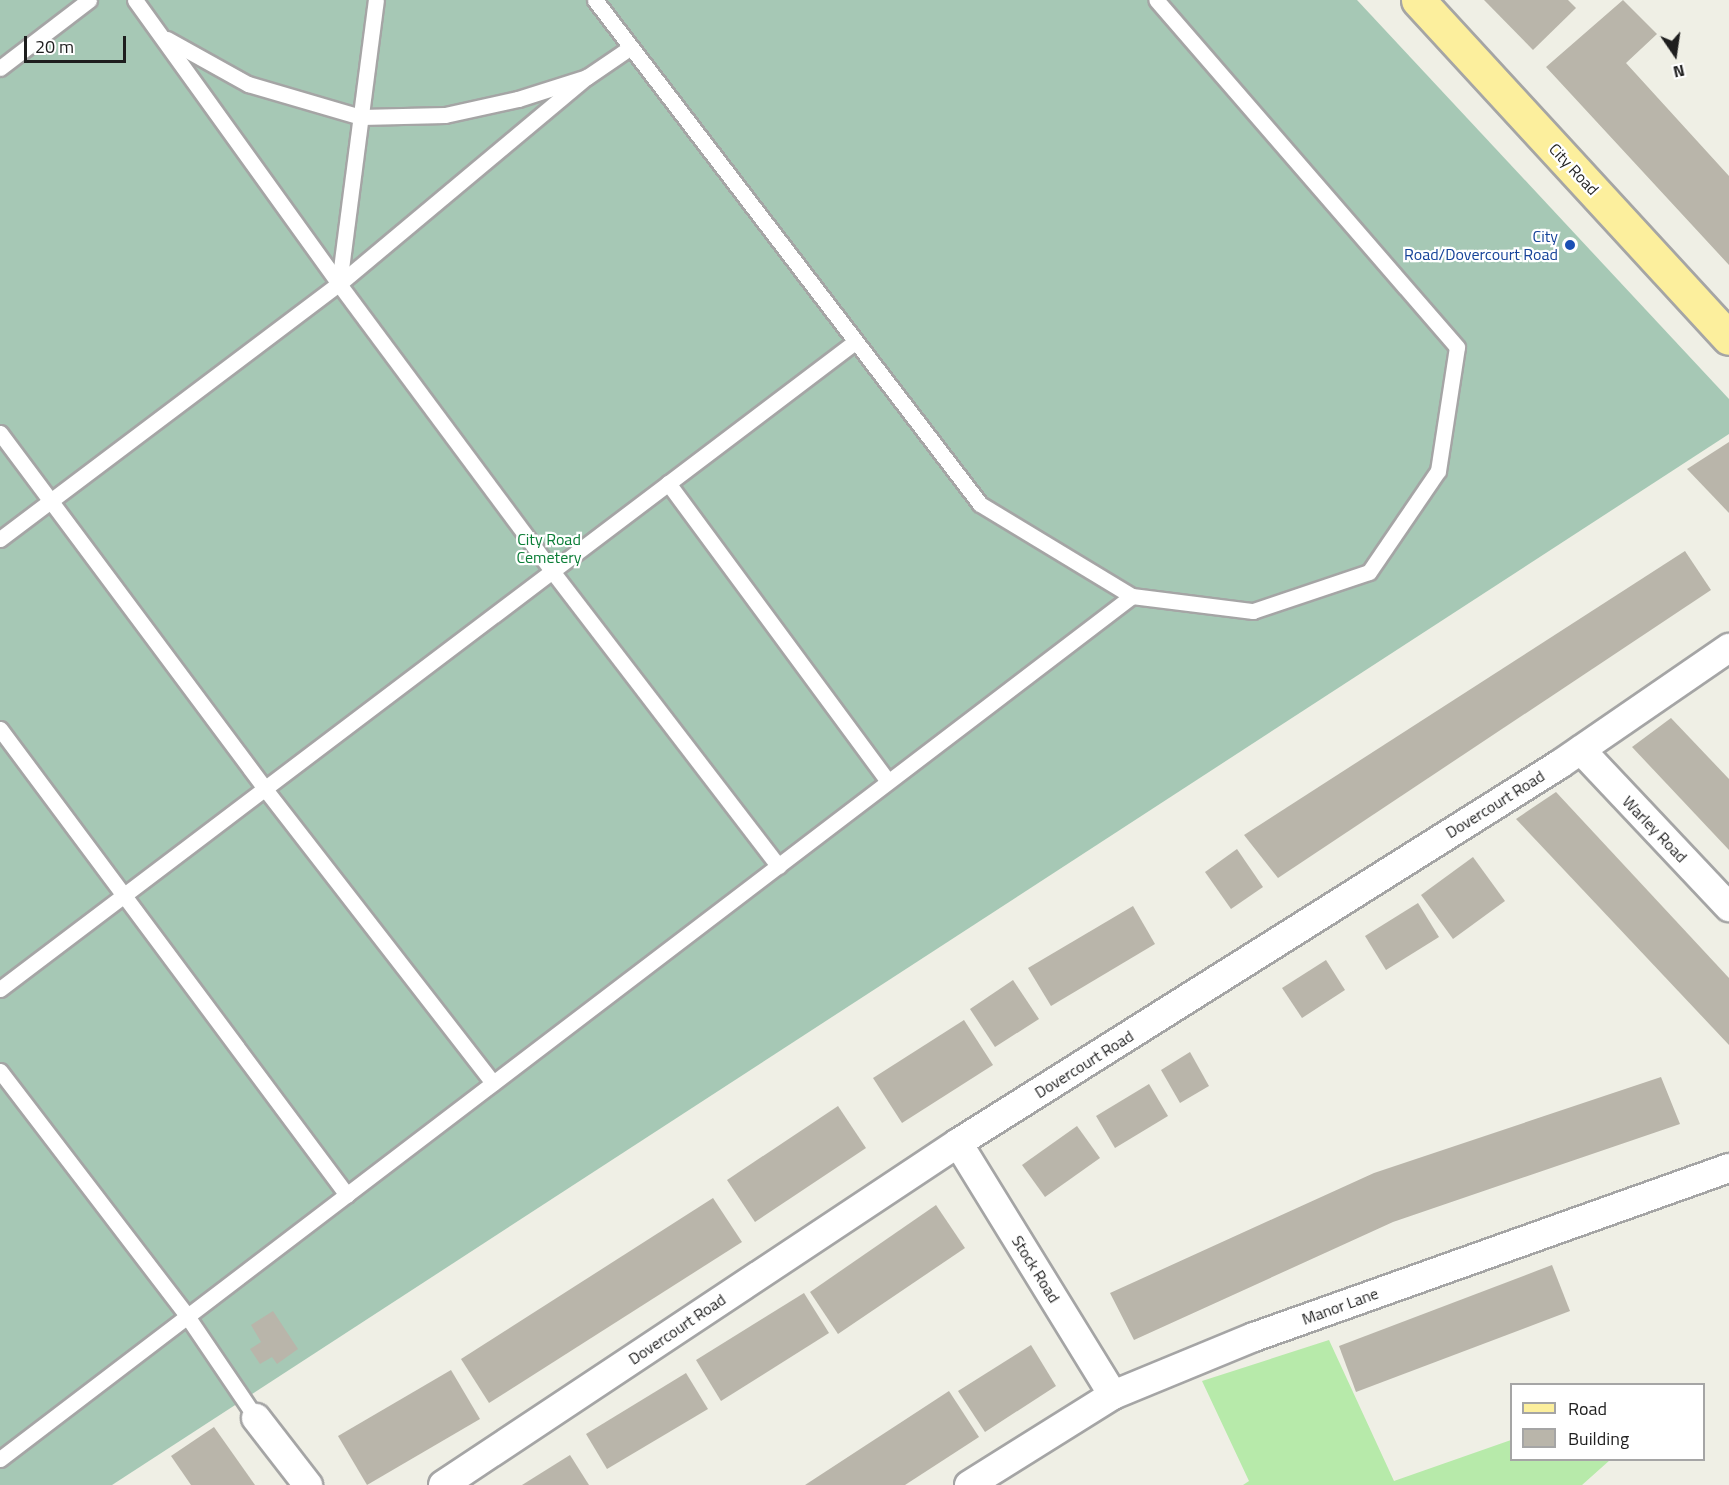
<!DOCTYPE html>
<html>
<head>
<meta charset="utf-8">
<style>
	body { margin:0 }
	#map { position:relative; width:1729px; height:1485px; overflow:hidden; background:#efefe5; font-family:"Titillium Web",sans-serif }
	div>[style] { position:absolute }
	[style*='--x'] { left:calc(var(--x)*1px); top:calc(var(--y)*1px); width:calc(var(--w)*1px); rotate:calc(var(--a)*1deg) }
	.grass>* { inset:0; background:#b7eaaa }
	.cemetery>* { inset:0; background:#a6c8b5 }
	.building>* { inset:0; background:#b9b5aa }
	.roads { filter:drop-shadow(2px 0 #a5a5a5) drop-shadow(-2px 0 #a5a5a5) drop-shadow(0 2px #a5a5a5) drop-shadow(0 -2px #a5a5a5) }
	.lane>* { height:15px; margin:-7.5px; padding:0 7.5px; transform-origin:7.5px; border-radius:7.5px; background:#fff }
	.street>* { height:28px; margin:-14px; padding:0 14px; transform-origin:14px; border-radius:14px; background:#fff }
	.primary>* { height:33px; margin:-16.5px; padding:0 16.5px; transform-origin:16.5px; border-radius:16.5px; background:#fcef9d }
	.dots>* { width:16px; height:16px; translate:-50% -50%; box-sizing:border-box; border:3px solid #fff; border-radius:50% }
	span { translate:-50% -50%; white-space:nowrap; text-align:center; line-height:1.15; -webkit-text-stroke:4.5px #fff; paint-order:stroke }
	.street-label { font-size:16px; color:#1e1e1e }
	.transit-label { font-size:16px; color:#164399 }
	.right { translate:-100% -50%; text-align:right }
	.park-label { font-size:16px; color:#0b7e37 }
	.legend { position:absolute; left:1510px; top:1383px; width:195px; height:78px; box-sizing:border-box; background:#fff; border:2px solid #a5a5a5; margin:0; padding:8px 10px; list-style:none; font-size:18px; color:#1e1e1e }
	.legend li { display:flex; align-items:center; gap:12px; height:30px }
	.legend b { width:30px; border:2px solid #a5a5a5 }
	.north { position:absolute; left:1645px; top:24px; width:60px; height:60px; -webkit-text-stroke:4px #fff; paint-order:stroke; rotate:167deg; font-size:16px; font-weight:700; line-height:24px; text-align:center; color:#1e1e1e }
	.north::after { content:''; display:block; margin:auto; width:21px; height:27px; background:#1e1e1e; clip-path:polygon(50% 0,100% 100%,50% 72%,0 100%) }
	.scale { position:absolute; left:24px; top:36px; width:102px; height:27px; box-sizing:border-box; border:3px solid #1e1e1e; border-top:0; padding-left:8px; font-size:18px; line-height:21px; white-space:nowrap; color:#1e1e1e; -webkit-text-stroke:4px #fff; paint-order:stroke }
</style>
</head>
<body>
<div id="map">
	<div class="grass">
		<i style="clip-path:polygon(1329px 1340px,1394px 1481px,1511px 1440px,1512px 1460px,1610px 1460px,1582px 1485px,1243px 1485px,1249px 1481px,1202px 1381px)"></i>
	</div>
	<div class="cemetery">
		<i style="clip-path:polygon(0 0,1357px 0,1729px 399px,1729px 434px,112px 1485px,0 1485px)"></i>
	</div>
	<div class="building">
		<i style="clip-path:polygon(1484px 0,1568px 0,1576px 8px,1533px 50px)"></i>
		<i style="clip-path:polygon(1623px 0,1657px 34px,1626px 63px,1729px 176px,1729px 265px,1546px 67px)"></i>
		<i style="clip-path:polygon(1729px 442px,1729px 513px,1687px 469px)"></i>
		<i style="clip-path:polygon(1685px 551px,1711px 590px,1278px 878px,1244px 835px)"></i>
		<i style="clip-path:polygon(1671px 718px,1729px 779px,1729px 850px,1632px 747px)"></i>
		<i style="clip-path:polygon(1556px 792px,1729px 978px,1729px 1045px,1516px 819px)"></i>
		<i style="clip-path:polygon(1237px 849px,1263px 887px,1231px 909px,1205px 872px)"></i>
		<i style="clip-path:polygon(1473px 857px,1505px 901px,1453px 939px,1421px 895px)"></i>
		<i style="clip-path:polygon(1418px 903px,1439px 937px,1386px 970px,1365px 936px)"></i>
		<i style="clip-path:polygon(1133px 906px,1155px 944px,1051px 1006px,1028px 968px)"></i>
		<i style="clip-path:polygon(1326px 960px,1345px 990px,1302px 1018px,1282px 988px)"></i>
		<i style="clip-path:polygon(1013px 980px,1039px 1019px,995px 1047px,970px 1009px)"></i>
		<i style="clip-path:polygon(964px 1020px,993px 1065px,902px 1123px,873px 1078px)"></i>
		<i style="clip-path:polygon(1190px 1052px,1209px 1086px,1180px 1103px,1161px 1070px)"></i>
		<i style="clip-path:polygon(1661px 1077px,1680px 1124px,1393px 1222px,1134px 1340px,1110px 1293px,1374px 1173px)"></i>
		<i style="clip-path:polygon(1149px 1084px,1168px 1116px,1115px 1148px,1096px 1116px)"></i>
		<i style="clip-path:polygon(838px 1106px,866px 1148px,755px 1222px,727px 1180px)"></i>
		<i style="clip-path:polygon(1077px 1126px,1100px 1158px,1045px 1197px,1022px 1165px)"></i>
		<i style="clip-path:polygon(713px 1198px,742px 1242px,489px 1403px,461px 1359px)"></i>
		<i style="clip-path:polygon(936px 1205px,965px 1248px,838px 1334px,810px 1292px)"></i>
		<i style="clip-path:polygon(1552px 1265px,1570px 1311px,1356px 1392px,1339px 1346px)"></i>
		<i style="clip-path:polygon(804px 1293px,829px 1333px,721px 1401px,696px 1360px)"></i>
		<i style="clip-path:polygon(273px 1311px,298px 1349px,277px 1364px,272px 1357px,260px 1364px,250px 1349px,261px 1342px,251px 1325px)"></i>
		<i style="clip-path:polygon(1031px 1345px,1056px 1386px,985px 1432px,958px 1391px)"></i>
		<i style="clip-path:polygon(451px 1370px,480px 1419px,367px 1485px,338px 1436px)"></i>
		<i style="clip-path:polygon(686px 1373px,708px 1409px,607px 1469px,586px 1434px)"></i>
		<i style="clip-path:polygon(949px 1391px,979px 1437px,905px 1485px,805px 1485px)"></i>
		<i style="clip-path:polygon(214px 1427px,255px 1485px,191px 1485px,171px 1456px)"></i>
		<i style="clip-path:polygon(570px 1455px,589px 1485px,522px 1485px)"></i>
	</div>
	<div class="roads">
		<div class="lane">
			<i style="--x:135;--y:0;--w:350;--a:54.3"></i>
			<i style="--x:339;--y:284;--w:357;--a:53.4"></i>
			<i style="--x:552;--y:571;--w:372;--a:52.5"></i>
			<i style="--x:595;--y:0;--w:634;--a:52.62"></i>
			<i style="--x:980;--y:504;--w:178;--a:31.2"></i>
			<i style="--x:1132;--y:596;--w:122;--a:7.1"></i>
			<i style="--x:1253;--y:611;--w:122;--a:-18.6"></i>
			<i style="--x:1369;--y:572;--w:122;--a:-55.7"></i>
			<i style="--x:1438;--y:471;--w:125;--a:-81.3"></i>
			<i style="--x:1457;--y:347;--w:459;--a:-130.9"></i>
			<i style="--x:167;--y:39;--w:93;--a:29.1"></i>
			<i style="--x:248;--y:84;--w:118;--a:16.3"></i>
			<i style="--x:361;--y:117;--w:84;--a:-1.4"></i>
			<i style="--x:445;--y:115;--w:75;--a:-12.4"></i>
			<i style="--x:518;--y:99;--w:72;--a:-17.7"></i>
			<i style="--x:587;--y:77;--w:53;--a:-34.3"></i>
			<i style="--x:0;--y:68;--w:112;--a:-37.4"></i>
			<i style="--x:339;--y:284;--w:286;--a:-82.6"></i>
			<i style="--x:0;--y:433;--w:444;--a:53.3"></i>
			<i style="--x:265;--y:789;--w:372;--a:52.2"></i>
			<i style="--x:668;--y:483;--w:370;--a:53.6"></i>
			<i style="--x:0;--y:539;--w:424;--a:-37"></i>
			<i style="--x:339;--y:284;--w:323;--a:-39.9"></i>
			<i style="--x:0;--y:729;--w:581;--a:53.33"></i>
			<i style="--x:0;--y:989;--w:1072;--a:-37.12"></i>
			<i style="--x:0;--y:1071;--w:308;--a:52.6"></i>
			<i style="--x:187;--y:1316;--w:123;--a:55.9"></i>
			<i style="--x:0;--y:1459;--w:1423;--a:-37.32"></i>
		</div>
		<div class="street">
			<i style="--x:1581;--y:750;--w:216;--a:46.7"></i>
			<i style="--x:958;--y:1143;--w:296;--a:58.4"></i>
			<i style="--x:256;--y:1418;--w:85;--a:52.2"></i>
			<i style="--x:443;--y:1485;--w:618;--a:-33.59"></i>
			<i style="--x:958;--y:1143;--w:711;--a:-32.19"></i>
			<i style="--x:1560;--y:764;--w:205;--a:-34.5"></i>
			<i style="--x:969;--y:1485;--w:170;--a:-32"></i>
			<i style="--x:1113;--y:1395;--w:152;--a:-22.4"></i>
			<i style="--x:1254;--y:1337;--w:504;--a:-19.59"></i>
		</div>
		<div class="primary">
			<i style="--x:1418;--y:0;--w:459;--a:47.4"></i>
		</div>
	</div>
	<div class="dots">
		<i style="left:1570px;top:245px;background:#1a4fb4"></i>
	</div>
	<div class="street-label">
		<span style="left:1574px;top:169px;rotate:47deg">City Road</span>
		<span style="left:1495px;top:804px;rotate:-32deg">Dovercourt Road</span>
		<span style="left:1655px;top:829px;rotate:46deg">Warley Road</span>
		<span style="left:1084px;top:1064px;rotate:-32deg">Dovercourt Road</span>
		<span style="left:1036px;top:1269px;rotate:58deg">Stock Road</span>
		<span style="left:1340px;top:1306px;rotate:-20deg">Manor Lane</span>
		<span style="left:677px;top:1329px;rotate:-34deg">Dovercourt Road</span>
	</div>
	<div class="transit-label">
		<span class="right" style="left:1558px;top:245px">City<br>Road/Dovercourt Road</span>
	</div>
	<div class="park-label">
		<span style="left:549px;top:548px">City Road<br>Cemetery</span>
	</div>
	<ul class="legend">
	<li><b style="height:8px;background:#fcef9d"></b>Road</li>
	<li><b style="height:16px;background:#b9b5aa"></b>Building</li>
	</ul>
	<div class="north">N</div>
	<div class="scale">20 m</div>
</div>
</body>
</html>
